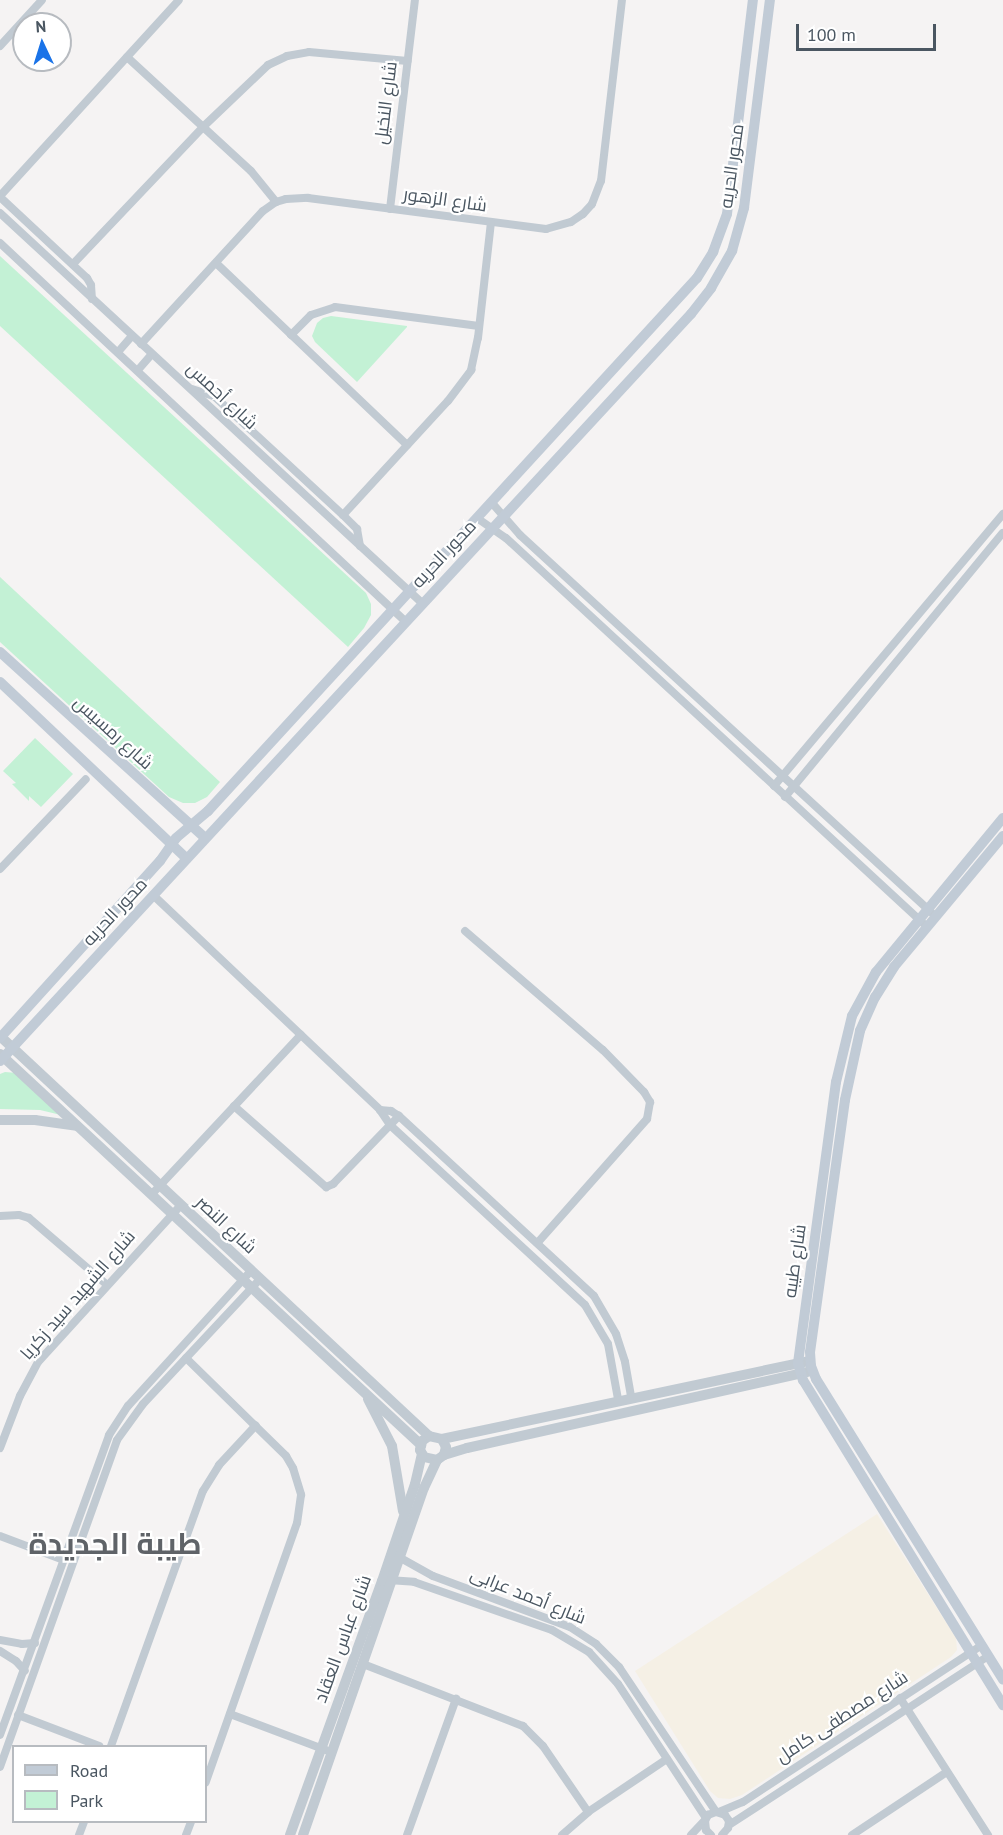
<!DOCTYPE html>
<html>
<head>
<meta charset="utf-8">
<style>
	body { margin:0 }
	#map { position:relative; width:1003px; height:1835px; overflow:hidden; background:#f5f3f3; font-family:"PT Sans",Cairo,sans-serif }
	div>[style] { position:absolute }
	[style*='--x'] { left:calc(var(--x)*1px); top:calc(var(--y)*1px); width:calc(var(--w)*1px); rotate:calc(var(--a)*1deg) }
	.green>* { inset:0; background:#c3f1d5 }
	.sand>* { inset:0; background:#f5f0e5 }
	.minor>* { height:8px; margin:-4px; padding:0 4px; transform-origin:4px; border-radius:4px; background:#c1cad2 }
	.tertiary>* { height:10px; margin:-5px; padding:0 5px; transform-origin:5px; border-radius:5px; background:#c1cad2 }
	.secondary>* { height:10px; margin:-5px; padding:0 5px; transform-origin:5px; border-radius:5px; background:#c1cbd6 }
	span { translate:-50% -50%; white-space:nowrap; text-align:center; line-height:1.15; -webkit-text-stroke:4.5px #fff; paint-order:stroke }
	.street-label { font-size:18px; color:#4a5661 }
	.town-label { font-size:30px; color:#5f6368; font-weight:700 }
	.legend { position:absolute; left:12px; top:1745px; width:195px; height:78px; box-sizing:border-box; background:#fff; border:2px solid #b7bbc0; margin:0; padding:8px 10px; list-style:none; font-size:18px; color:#4a5661 }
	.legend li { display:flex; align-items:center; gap:12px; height:30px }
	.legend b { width:30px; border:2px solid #b7bbc0 }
	.north { position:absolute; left:12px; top:12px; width:60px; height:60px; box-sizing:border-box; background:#fff; border:2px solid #b7bbc0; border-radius:50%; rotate:356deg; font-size:16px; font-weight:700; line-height:24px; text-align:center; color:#4a5661 }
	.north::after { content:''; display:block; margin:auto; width:21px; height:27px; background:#1a73e8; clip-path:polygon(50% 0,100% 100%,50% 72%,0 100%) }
	.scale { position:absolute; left:796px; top:24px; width:140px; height:27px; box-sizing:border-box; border:3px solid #4a5661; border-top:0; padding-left:8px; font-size:18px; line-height:21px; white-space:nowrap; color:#4a5661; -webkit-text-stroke:4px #fff; paint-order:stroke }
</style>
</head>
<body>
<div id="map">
	<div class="green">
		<i style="clip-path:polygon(0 256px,366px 593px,371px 604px,371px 615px,364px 628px,348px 647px,0 326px)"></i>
		<i style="clip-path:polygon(331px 316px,407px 326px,407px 327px,357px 382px,315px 342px,312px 336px,317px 323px,323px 318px)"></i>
		<i style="clip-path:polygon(0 577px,220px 782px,207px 797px,195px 803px,183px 803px,169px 797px,0 642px)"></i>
		<i style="clip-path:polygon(35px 738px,73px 774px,41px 807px,29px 796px,29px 801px,12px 784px,16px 783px,3px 771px)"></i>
		<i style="clip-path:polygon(5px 1072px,17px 1073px,61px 1115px,40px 1110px,0 1109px,0 1074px)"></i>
	</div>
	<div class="sand">
		<i style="clip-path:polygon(877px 1514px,956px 1638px,957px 1650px,951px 1657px,742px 1795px,730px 1799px,718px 1798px,710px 1791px,635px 1671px)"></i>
	</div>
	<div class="minor">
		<i style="--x:0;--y:46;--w:62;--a:-47.6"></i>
		<i style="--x:127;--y:57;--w:168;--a:42.6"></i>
		<i style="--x:251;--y:171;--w:40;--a:51"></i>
		<i style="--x:0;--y:196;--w:265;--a:-47.6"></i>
		<i style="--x:0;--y:197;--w:119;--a:43"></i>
		<i style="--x:87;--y:278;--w:8;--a:60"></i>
		<i style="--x:91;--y:285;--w:14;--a:86"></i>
		<i style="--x:390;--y:209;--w:210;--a:-83.2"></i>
		<i style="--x:0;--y:213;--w:575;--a:42.74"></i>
		<i style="--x:0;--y:243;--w:554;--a:43.03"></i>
		<i style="--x:216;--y:263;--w:264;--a:43.6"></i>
		<i style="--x:73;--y:264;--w:190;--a:-46.5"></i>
		<i style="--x:204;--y:126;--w:88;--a:-43.6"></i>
		<i style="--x:268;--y:65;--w:21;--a:-25"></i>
		<i style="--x:287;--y:56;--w:22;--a:-10"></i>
		<i style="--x:309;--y:52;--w:99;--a:5.2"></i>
		<i style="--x:291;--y:335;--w:28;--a:-45"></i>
		<i style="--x:311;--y:315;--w:25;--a:-18"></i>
		<i style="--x:335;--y:307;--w:145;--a:7.5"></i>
		<i style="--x:141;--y:344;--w:180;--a:-47.5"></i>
		<i style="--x:263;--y:211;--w:16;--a:-35"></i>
		<i style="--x:276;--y:202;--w:10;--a:-17"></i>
		<i style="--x:286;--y:199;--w:22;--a:-3"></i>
		<i style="--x:308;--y:198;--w:240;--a:7.4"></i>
		<i style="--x:546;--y:229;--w:26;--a:-16"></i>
		<i style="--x:571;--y:222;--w:14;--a:-34"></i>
		<i style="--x:583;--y:214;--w:13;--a:-48"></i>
		<i style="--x:592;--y:204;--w:25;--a:-69"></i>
		<i style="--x:601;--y:181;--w:182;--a:-83.4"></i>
		<i style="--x:118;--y:352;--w:21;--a:-49"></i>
		<i style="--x:138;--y:370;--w:21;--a:-49"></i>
		<i style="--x:192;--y:389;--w:23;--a:18"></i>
		<i style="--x:214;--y:396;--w:176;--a:42.7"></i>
		<i style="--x:343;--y:515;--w:20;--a:45"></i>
		<i style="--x:357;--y:529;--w:17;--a:80"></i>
		<i style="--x:492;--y:503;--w:43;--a:48.8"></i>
		<i style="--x:520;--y:535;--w:558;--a:42.53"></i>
		<i style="--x:343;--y:515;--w:155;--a:-47.4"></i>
		<i style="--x:448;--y:401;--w:39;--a:-53"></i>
		<i style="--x:471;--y:370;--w:33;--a:-78"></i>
		<i style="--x:478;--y:338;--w:116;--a:-83.6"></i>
		<i style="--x:477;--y:518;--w:35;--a:35"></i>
		<i style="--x:506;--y:538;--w:568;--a:42.72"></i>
		<i style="--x:774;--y:786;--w:356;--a:-49.9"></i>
		<i style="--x:785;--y:797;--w:342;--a:-50.5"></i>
		<i style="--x:0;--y:869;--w:124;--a:-46.3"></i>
		<i style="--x:153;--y:895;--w:313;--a:43.4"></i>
		<i style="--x:380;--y:1110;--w:18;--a:56"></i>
		<i style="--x:390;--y:1125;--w:265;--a:42.7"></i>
		<i style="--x:585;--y:1305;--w:45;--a:59.5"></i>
		<i style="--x:608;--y:1344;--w:56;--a:79.7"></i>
		<i style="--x:465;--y:931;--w:182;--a:40.8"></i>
		<i style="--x:603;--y:1050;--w:59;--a:45.7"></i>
		<i style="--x:644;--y:1092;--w:12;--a:59"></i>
		<i style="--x:650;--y:1102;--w:17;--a:100"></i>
		<i style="--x:647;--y:1119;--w:164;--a:131.5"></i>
		<i style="--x:234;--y:1106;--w:123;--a:41.4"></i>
		<i style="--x:326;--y:1187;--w:8;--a:-23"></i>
		<i style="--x:333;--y:1184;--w:95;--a:-45.9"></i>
		<i style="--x:380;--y:1110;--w:11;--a:5"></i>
		<i style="--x:391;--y:1111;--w:9;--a:32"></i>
		<i style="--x:399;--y:1116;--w:265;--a:42.7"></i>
		<i style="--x:594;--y:1296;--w:44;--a:59.9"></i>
		<i style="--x:616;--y:1334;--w:29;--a:72"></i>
		<i style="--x:625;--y:1362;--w:36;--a:80"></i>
		<i style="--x:152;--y:1194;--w:218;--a:-46.9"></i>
		<i style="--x:0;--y:1216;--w:19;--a:-3"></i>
		<i style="--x:19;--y:1215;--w:10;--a:17"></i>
		<i style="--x:29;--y:1218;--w:101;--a:40.6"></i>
		<i style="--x:186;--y:1358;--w:140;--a:44.4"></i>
		<i style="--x:286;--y:1456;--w:14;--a:60"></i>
		<i style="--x:293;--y:1468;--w:28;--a:73"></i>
		<i style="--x:301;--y:1495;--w:28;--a:98"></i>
		<i style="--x:297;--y:1523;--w:275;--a:109.4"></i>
		<i style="--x:0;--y:1448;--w:56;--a:-69"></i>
		<i style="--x:20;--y:1396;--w:40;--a:-62"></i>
		<i style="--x:39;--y:1361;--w:211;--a:-47.7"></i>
		<i style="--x:0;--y:1536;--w:68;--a:20.6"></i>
		<i style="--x:397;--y:1556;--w:41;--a:29.1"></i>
		<i style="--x:433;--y:1576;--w:146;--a:20.4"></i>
		<i style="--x:570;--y:1627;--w:31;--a:33"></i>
		<i style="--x:596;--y:1644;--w:33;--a:45"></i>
		<i style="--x:619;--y:1667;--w:174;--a:56.2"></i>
		<i style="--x:388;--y:1580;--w:26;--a:4"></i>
		<i style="--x:414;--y:1582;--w:146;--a:19.2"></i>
		<i style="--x:552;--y:1630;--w:43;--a:30.7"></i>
		<i style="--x:589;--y:1652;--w:43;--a:47.8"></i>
		<i style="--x:618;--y:1684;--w:160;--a:56.7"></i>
		<i style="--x:0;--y:1640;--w:22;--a:10"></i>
		<i style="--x:22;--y:1644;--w:13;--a:-4"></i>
		<i style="--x:0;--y:1651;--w:19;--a:32"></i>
		<i style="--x:16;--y:1661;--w:13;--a:48"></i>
		<i style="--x:363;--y:1664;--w:172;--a:21.2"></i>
		<i style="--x:523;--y:1726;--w:28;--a:45"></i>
		<i style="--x:543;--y:1746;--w:80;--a:55.7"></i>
		<i style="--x:900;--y:1698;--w:163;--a:57.3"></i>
		<i style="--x:230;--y:1714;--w:103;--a:20.6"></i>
		<i style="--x:18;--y:1715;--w:87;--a:20.9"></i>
		<i style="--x:0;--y:1735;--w:319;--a:-70"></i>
		<i style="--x:109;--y:1435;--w:35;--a:-57"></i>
		<i style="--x:128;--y:1406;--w:183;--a:-47.7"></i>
		<i style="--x:111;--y:1746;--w:271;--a:-70.2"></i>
		<i style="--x:203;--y:1491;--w:31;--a:-58"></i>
		<i style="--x:219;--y:1465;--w:54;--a:-47.2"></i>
		<i style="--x:0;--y:1767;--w:347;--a:-70.3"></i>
		<i style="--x:117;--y:1440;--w:44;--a:-54.2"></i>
		<i style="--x:143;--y:1404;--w:171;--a:-46.9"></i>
		<i style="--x:719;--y:1812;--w:26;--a:-23"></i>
		<i style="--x:743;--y:1802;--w:286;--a:-33.3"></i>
		<i style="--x:729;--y:1825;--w:309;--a:-33.1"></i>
		<i style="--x:79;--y:1835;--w:14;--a:-69"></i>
		<i style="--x:186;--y:1835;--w:14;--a:-69"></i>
		<i style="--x:407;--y:1835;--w:145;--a:-70.2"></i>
		<i style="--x:562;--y:1835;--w:35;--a:-41"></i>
		<i style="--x:588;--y:1812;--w:95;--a:-33.9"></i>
		<i style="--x:691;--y:1835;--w:19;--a:-47"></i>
		<i style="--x:711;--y:1835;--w:7;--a:-135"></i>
		<i style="--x:706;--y:1830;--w:9;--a:-96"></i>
		<i style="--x:705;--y:1821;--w:7;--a:-63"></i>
		<i style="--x:708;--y:1815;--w:9;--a:-21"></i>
		<i style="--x:716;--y:1812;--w:9;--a:18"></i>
		<i style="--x:725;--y:1815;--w:7;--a:56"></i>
		<i style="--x:729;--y:1821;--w:7;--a:98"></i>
		<i style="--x:728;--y:1828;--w:9;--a:131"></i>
		<i style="--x:852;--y:1835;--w:114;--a:-33.6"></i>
	</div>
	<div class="tertiary">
		<i style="--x:1;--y:1037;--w:585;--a:42.99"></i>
		<i style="--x:0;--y:1054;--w:575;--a:42.88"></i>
		<i style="--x:0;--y:1120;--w:35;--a:0"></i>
		<i style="--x:35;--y:1120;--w:42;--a:8.1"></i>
		<i style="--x:368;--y:1399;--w:53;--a:62.9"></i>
		<i style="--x:392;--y:1446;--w:66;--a:80.4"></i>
		<i style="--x:442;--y:1439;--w:376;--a:-12"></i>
		<i style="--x:444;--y:1455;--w:8;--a:-76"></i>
		<i style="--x:446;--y:1447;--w:9;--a:-117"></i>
		<i style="--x:442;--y:1439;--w:13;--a:-167"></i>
		<i style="--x:429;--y:1436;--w:9;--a:144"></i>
		<i style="--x:422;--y:1441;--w:9;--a:103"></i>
		<i style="--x:420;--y:1450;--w:8;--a:60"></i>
		<i style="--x:424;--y:1457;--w:13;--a:13"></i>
		<i style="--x:437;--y:1460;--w:9;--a:-36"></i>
		<i style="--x:444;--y:1455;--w:24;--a:-17"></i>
		<i style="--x:467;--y:1448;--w:349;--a:-12.6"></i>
		<i style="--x:290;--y:1835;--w:270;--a:-70.1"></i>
		<i style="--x:382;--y:1581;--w:102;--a:-71.2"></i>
		<i style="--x:415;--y:1484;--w:31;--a:-77"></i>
		<i style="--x:303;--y:1835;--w:367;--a:-70.8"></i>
		<i style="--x:424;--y:1488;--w:31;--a:-65"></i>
	</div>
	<div class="secondary">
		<i style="--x:0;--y:652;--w:277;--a:42.2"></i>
		<i style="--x:0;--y:682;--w:257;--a:43.4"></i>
		<i style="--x:1003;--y:818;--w:200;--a:129.5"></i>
		<i style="--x:876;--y:972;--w:50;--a:118.6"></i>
		<i style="--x:852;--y:1016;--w:68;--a:103.6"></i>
		<i style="--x:836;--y:1082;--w:284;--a:97.7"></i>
		<i style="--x:798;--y:1363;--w:18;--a:74"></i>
		<i style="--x:803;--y:1380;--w:382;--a:58.4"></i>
		<i style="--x:1003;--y:836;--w:170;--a:129.8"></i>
		<i style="--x:894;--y:967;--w:36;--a:122"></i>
		<i style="--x:875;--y:997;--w:37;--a:114"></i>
		<i style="--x:860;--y:1031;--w:71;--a:102.3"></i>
		<i style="--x:845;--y:1100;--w:254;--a:97.9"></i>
		<i style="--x:810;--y:1352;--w:14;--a:86"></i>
		<i style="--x:811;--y:1366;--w:14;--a:69"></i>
		<i style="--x:816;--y:1379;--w:354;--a:58.1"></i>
		<i style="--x:0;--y:1038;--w:239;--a:-47.9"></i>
		<i style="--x:160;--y:861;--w:28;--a:-55"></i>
		<i style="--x:176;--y:838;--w:42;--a:-40.2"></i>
		<i style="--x:208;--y:811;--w:723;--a:-47.47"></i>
		<i style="--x:697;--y:278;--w:31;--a:-58"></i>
		<i style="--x:713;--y:252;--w:40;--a:-69.8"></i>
		<i style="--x:727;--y:214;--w:216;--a:-83.1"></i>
		<i style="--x:0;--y:1061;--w:1018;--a:-47.23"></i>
		<i style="--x:691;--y:314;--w:33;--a:-52"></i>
		<i style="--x:711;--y:288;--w:43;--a:-60.4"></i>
		<i style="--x:732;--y:251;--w:45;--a:-74.4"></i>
		<i style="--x:744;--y:208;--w:210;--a:-82.9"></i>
	</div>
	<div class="street-label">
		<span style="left:386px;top:103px;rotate:-83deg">شارع النخيل</span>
		<span style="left:732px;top:166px;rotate:-82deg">محور الحريه</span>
		<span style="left:445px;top:200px;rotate:8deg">شارع الزهور</span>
		<span style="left:222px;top:396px;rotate:43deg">شارع أحمس</span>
		<span style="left:444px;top:554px;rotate:-47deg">محور الحريه</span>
		<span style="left:113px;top:733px;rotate:42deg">شارع رمسيس</span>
		<span style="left:115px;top:912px;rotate:-47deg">محور الحريه</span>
		<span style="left:226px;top:1225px;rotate:43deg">شارع النصر</span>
		<span style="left:795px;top:1261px;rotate:-82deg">شارع طيبه</span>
		<span style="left:78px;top:1295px;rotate:-49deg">شارع الشهيد سيد زكريا</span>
		<span style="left:528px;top:1596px;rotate:22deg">شارع أحمد عرابى</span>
		<span style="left:343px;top:1639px;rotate:-70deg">شارع عباس العقاد</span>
		<span style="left:842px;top:1717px;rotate:-33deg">شارع مصطفى كامل</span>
	</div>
	<div class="town-label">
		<span style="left:115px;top:1543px">طيبة الجديدة</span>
	</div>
	<ul class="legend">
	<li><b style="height:8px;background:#c1cbd6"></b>Road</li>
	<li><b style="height:16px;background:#c3f1d5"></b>Park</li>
	</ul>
	<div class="north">N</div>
	<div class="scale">100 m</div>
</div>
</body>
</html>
